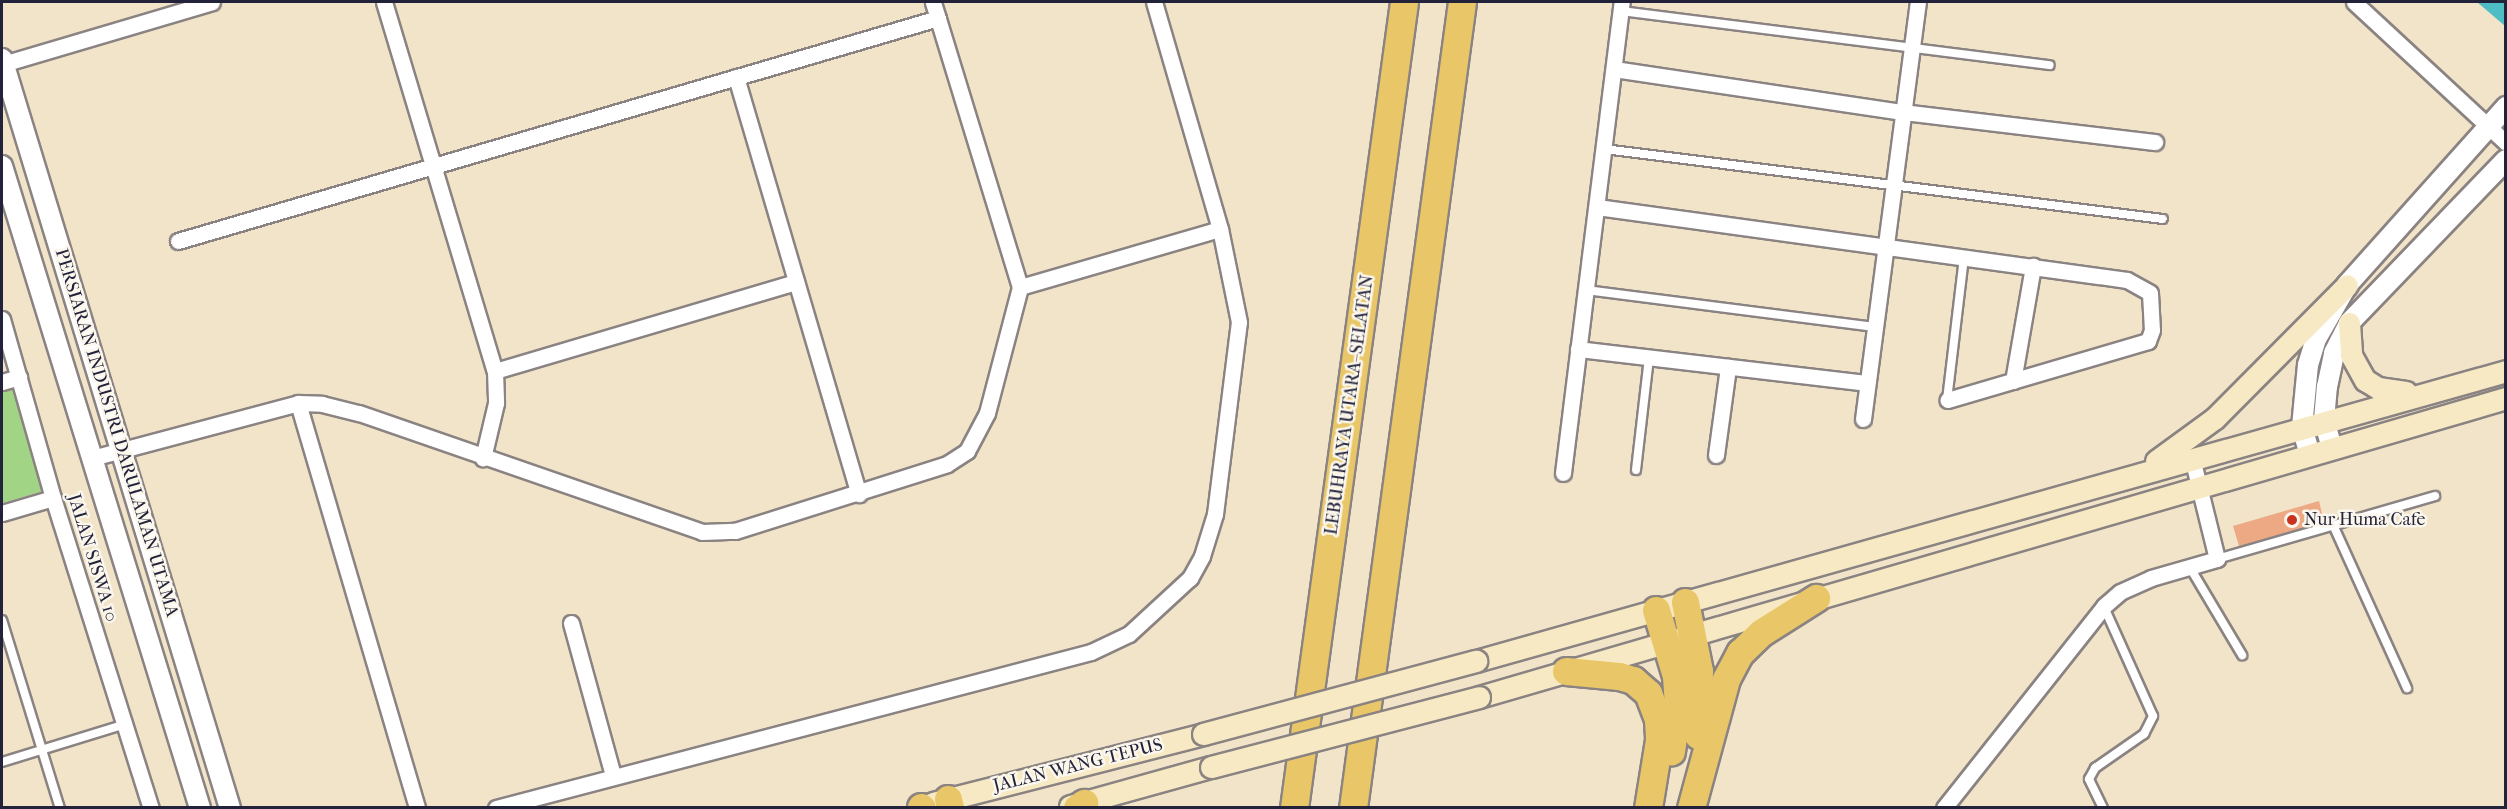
<!DOCTYPE html>
<html>
<head>
<meta charset="utf-8">
<style>
	body { margin:0 }
	#map { position:relative; width:2507px; height:809px; overflow:hidden; background:#f1e4c9; font-family:"IM FELL French Canon",serif }
	div>[style] { position:absolute }
	[style*='--x'] { left:calc(var(--x)*1px); top:calc(var(--y)*1px); width:calc(var(--w)*1px); rotate:calc(var(--a)*1deg) }
	.green>* { inset:0; background:#a1d585 }
	.water>* { inset:0; background:#4fbec4 }
	.building>* { inset:0; background:#eda884 }
	.roads { filter:drop-shadow(2px 0 #8a8382) drop-shadow(-2px 0 #8a8382) drop-shadow(0 2px #8a8382) drop-shadow(0 -2px #8a8382) }
	.service>* { height:8px; margin:-4px; padding:0 4px; transform-origin:4px; border-radius:4px; background:#fff }
	.minor>* { height:15px; margin:-7.5px; padding:0 7.5px; transform-origin:7.5px; border-radius:7.5px; background:#fff }
	.tertiary>* { height:20px; margin:-10px; padding:0 10px; transform-origin:10px; border-radius:10px; background:#fff }
	.secondary>* { height:21px; margin:-10.5px; padding:0 10.5px; transform-origin:10.5px; border-radius:10.5px; background:#f6e9c3 }
	.motorway>* { height:27px; margin:-13.5px; padding:0 13.5px; transform-origin:13.5px; border-radius:13.5px; background:#e9c769 }
	.bridges { filter:drop-shadow(2px 0 #8a8382) drop-shadow(-2px 0 #8a8382) drop-shadow(0 2px #8a8382) drop-shadow(0 -2px #8a8382) }
	.secondary-bridge>* { height:21px; margin:-10.5px; padding:0 10.5px; transform-origin:10.5px; border-radius:10.5px; background:#f6e9c3 }
	.dots>* { width:16px; height:16px; translate:-50% -50%; box-sizing:border-box; border:3px solid #fbf7ec; border-radius:50% }
	span { translate:-50% -50%; white-space:nowrap; text-align:center; line-height:1.15; -webkit-text-stroke:5px #fbf7ec; paint-order:stroke }
	.street-label { font-size:18px; color:#22223b }
	.poi-label { font-size:18px; color:#22223b }
	.left { translate:0 -50%; text-align:left }
	.frame { position:absolute; inset:0; border:3px solid #22223b; pointer-events:none }
</style>
</head>
<body>
<div id="map">
	<div class="green">
		<i style="clip-path:polygon(22px 381px,54px 488px,2px 503px,2px 388px)"></i>
	</div>
	<div class="water">
		<i style="clip-path:polygon(2477px 2px,2505px 2px,2505px 26px)"></i>
	</div>
	<div class="building">
		<i style="clip-path:polygon(2319px 501px,2324px 522px,2239px 546px,2233px 526px)"></i>
	</div>
	<div class="roads">
		<div class="service">
			<i style="--x:1621;--y:11;--w:432;--a:7.2"></i>
			<i style="--x:1604;--y:149;--w:563;--a:7.14"></i>
			<i style="--x:1586;--y:290;--w:291;--a:7.3"></i>
			<i style="--x:1947;--y:400;--w:144;--a:-83.2"></i>
			<i style="--x:1636;--y:470;--w:114;--a:-83.4"></i>
			<i style="--x:2334;--y:527;--w:177;--a:65.6"></i>
			<i style="--x:2217;--y:559;--w:227;--a:-16.1"></i>
			<i style="--x:2189;--y:566;--w:104;--a:59.2"></i>
			<i style="--x:2;--y:620;--w:197;--a:72.9"></i>
			<i style="--x:2;--y:762;--w:126;--a:-17.1"></i>
			<i style="--x:2103;--y:808;--w:32;--a:-116"></i>
			<i style="--x:2089;--y:779;--w:13;--a:-61"></i>
			<i style="--x:2095;--y:768;--w:60;--a:-34.8"></i>
			<i style="--x:2144;--y:734;--w:20;--a:-63"></i>
			<i style="--x:2153;--y:716;--w:120;--a:-114.2"></i>
		</div>
		<div class="minor">
			<i style="--x:384;--y:2;--w:385;--a:73.3"></i>
			<i style="--x:495;--y:371;--w:32;--a:88"></i>
			<i style="--x:496;--y:403;--w:57;--a:103.3"></i>
			<i style="--x:2354;--y:2;--w:207;--a:42.8"></i>
			<i style="--x:3;--y:64;--w:218;--a:-16.5"></i>
			<i style="--x:1614;--y:69;--w:292;--a:8.5"></i>
			<i style="--x:1903;--y:112;--w:254;--a:6.8"></i>
			<i style="--x:736;--y:77;--w:435;--a:73.6"></i>
			<i style="--x:1597;--y:207;--w:535;--a:7.84"></i>
			<i style="--x:2127;--y:280;--w:26;--a:29"></i>
			<i style="--x:2150;--y:293;--w:37;--a:87"></i>
			<i style="--x:2152;--y:330;--w:12;--a:110"></i>
			<i style="--x:2148;--y:341;--w:209;--a:163.6"></i>
			<i style="--x:178;--y:241;--w:792;--a:-16.35"></i>
			<i style="--x:1020;--y:287;--w:208;--a:-16.2"></i>
			<i style="--x:2;--y:319;--w:186;--a:74.1"></i>
			<i style="--x:53;--y:498;--w:325;--a:72.5"></i>
			<i style="--x:1578;--y:349;--w:291;--a:6.7"></i>
			<i style="--x:495;--y:371;--w:314;--a:-16.5"></i>
			<i style="--x:2013;--y:381;--w:117;--a:-80.1"></i>
			<i style="--x:2;--y:382;--w:18;--a:-16"></i>
			<i style="--x:298;--y:403;--w:422;--a:73.6"></i>
			<i style="--x:1863;--y:419;--w:421;--a:-82.5"></i>
			<i style="--x:1716;--y:455;--w:89;--a:-82.2"></i>
			<i style="--x:92;--y:458;--w:213;--a:-14.9"></i>
			<i style="--x:298;--y:403;--w:24;--a:2"></i>
			<i style="--x:322;--y:404;--w:38;--a:14"></i>
			<i style="--x:359;--y:413;--w:363;--a:19.1"></i>
			<i style="--x:702;--y:532;--w:33;--a:-2"></i>
			<i style="--x:735;--y:531;--w:222;--a:-17.5"></i>
			<i style="--x:947;--y:464;--w:24;--a:-33"></i>
			<i style="--x:967;--y:451;--w:43;--a:-62.2"></i>
			<i style="--x:987;--y:413;--w:130;--a:-75.3"></i>
			<i style="--x:1020;--y:287;--w:298;--a:-107"></i>
			<i style="--x:1563;--y:473;--w:475;--a:-82.9"></i>
			<i style="--x:2;--y:513;--w:53;--a:-16.4"></i>
			<i style="--x:571;--y:623;--w:159;--a:74.6"></i>
			<i style="--x:496;--y:808;--w:615;--a:-14.69"></i>
			<i style="--x:1091;--y:652;--w:42;--a:-25.3"></i>
			<i style="--x:1129;--y:634;--w:83;--a:-42.6"></i>
			<i style="--x:1190;--y:578;--w:25;--a:-61"></i>
			<i style="--x:1202;--y:556;--w:44;--a:-72.8"></i>
			<i style="--x:1215;--y:514;--w:193;--a:-82.9"></i>
			<i style="--x:1239;--y:322;--w:95;--a:-101.5"></i>
			<i style="--x:1220;--y:229;--w:236;--a:-106.2"></i>
			<i style="--x:1944;--y:808;--w:258;--a:-51.6"></i>
			<i style="--x:2104;--y:606;--w:21;--a:-41"></i>
			<i style="--x:2120;--y:592;--w:34;--a:-24"></i>
			<i style="--x:2151;--y:578;--w:69;--a:-16.1"></i>
			<i style="--x:2217;--y:559;--w:104;--a:-103.9"></i>
		</div>
		<div class="tertiary">
			<i style="--x:2;--y:59;--w:783;--a:73.07"></i>
			<i style="--x:2;--y:166;--w:672;--a:72.86"></i>
			<i style="--x:2332;--y:448;--w:29;--a:-106"></i>
			<i style="--x:2324;--y:420;--w:33;--a:-85"></i>
			<i style="--x:2327;--y:387;--w:35;--a:-78"></i>
			<i style="--x:2334;--y:353;--w:34;--a:-63"></i>
			<i style="--x:2349;--y:323;--w:226;--a:-46.1"></i>
			<i style="--x:2310;--y:455;--w:29;--a:-106"></i>
			<i style="--x:2302;--y:427;--w:62;--a:-84.5"></i>
			<i style="--x:2308;--y:365;--w:27;--a:-73"></i>
			<i style="--x:2316;--y:339;--w:62;--a:-60.1"></i>
			<i style="--x:2347;--y:285;--w:239;--a:-48.2"></i>
		</div>
		<div class="secondary">
			<i style="--x:2349;--y:323;--w:32;--a:86"></i>
			<i style="--x:2351;--y:355;--w:29;--a:61"></i>
			<i style="--x:2365;--y:380;--w:15;--a:32"></i>
			<i style="--x:2378;--y:388;--w:28;--a:8"></i>
			<i style="--x:2156;--y:461;--w:73;--a:-36.1"></i>
			<i style="--x:2215;--y:418;--w:187;--a:-45.2"></i>
			<i style="--x:1476;--y:661;--w:1070;--a:-15.72"></i>
			<i style="--x:1479;--y:697;--w:1070;--a:-16.23"></i>
			<i style="--x:933;--y:803;--w:279;--a:-14.3"></i>
			<i style="--x:1070;--y:806;--w:146;--a:-15.5"></i>
		</div>
		<div class="motorway">
			<i style="--x:1685;--y:602;--w:70;--a:78.5"></i>
			<i style="--x:1699;--y:671;--w:64;--a:90.9"></i>
			<i style="--x:1656;--y:610;--w:69;--a:73.1"></i>
			<i style="--x:1676;--y:676;--w:27;--a:86"></i>
			<i style="--x:1678;--y:703;--w:49;--a:98.3"></i>
			<i style="--x:1566;--y:671;--w:53;--a:5.4"></i>
			<i style="--x:1619;--y:676;--w:15;--a:16"></i>
			<i style="--x:1633;--y:680;--w:20;--a:41"></i>
			<i style="--x:1648;--y:693;--w:28;--a:69"></i>
			<i style="--x:1658;--y:719;--w:21;--a:87"></i>
			<i style="--x:1659;--y:740;--w:69;--a:99.2"></i>
			<i style="--x:948;--y:799;--w:9;--a:77"></i>
			<i style="--x:921;--y:807;--w:1;--a:45"></i>
			<i style="--x:1077;--y:808;--w:9;--a:-36"></i>
			<i style="--x:1294;--y:808;--w:813;--a:-82.23"></i>
			<i style="--x:1353;--y:808;--w:813;--a:-82.3"></i>
			<i style="--x:1691;--y:808;--w:134;--a:-74.8"></i>
			<i style="--x:1726;--y:679;--w:30;--a:-62"></i>
			<i style="--x:1740;--y:653;--w:30;--a:-44"></i>
			<i style="--x:1762;--y:632;--w:64;--a:-32.2"></i>
		</div>
	</div>
	<div class="bridges">
		<div class="secondary-bridge">
			<i style="--x:1203;--y:734;--w:283;--a:-15"></i>
			<i style="--x:1211;--y:767;--w:277;--a:-14.6"></i>
		</div>
	</div>
	<div class="dots">
		<i style="left:2292px;top:520px;background:#c8321e"></i>
	</div>
	<div class="street-label">
		<span style="left:1350px;top:405px;rotate:-82deg">LEBUHRAYA UTARA–SELATAN</span>
		<span style="left:116px;top:433px;rotate:73deg">PERSIARAN INDUSTRI DARULAMAN UTAMA</span>
		<span style="left:92px;top:558px;rotate:73deg">JALAN SISWA 10</span>
		<span style="left:1078px;top:766px;rotate:-14deg">JALAN WANG TEPUS</span>
	</div>
	<div class="poi-label">
		<span class="left" style="left:2304px;top:520px">Nur Huma Cafe</span>
	</div>
	<div class="frame"></div>
</div>
</body>
</html>
